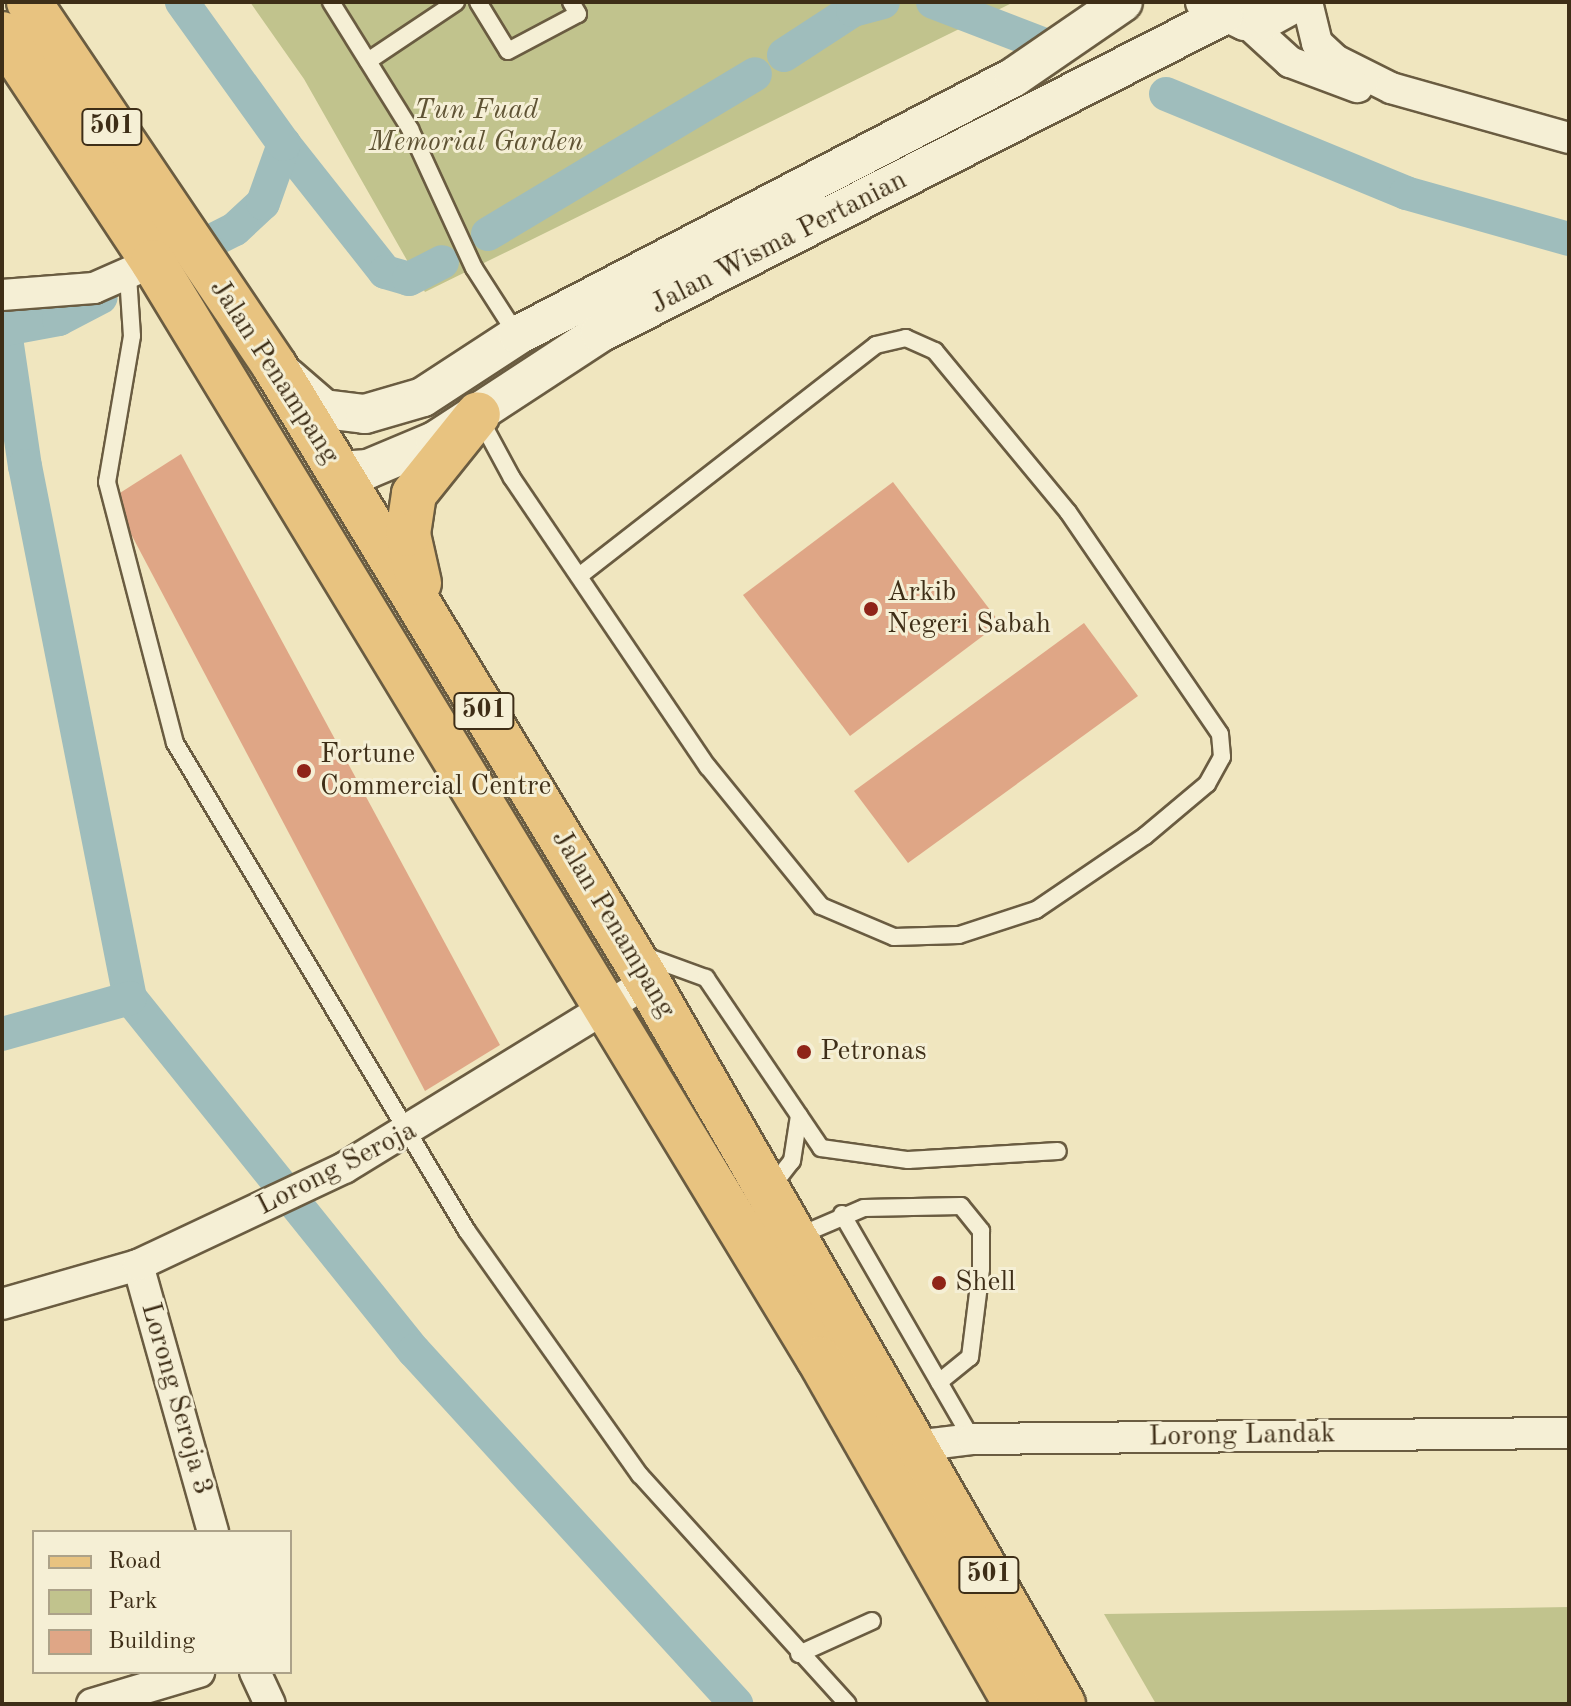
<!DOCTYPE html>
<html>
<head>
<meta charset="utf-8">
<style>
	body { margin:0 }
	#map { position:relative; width:1571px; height:1706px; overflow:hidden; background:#f0e6bf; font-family:"Old Standard TT",serif }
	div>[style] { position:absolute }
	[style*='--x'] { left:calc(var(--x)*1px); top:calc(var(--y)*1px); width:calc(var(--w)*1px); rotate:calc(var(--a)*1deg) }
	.green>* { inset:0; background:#c1c38d }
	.canal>* { height:34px; margin:-17px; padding:0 17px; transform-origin:17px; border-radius:17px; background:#9fbdbc }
	.building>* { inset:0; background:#dfa686 }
	.roads { filter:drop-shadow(2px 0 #6a5c41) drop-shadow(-2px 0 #6a5c41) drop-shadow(0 2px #6a5c41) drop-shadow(0 -2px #6a5c41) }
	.service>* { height:16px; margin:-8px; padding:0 8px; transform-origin:8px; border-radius:8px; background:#f5efd5 }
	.minor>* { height:30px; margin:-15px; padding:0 15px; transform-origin:15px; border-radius:15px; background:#f5efd5 }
	.tertiary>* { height:38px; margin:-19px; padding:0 19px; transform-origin:19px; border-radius:19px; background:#f5efd5 }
	.primary>* { height:44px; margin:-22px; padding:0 22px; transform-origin:22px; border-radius:22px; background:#e8c380 }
	.dots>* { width:22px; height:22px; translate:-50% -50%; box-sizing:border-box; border:4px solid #f5efd5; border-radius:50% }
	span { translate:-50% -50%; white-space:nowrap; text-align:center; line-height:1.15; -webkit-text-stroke:6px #f5efd5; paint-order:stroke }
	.shield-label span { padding:2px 6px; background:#f5efd5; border:2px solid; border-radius:6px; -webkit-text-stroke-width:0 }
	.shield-label { font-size:26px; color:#3e2e17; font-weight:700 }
	.park-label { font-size:28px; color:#5f5334; font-style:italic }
	.street-label { font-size:28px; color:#3e2e17 }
	.poi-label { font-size:28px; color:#3e2e17 }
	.left { translate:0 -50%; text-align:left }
	.frame { position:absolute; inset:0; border:4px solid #3e2e17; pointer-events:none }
	.legend { position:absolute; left:32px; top:1530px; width:260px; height:144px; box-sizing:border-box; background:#f5efd5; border:2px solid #aca289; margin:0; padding:10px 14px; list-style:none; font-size:24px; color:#3e2e17 }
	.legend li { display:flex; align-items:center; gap:16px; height:40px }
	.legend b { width:40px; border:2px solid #aca289 }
</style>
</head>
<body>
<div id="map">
	<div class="green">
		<i style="clip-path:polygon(250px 2px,1014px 2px,425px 292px,304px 79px)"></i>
		<i style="clip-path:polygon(1569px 1607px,1569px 1704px,1156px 1704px,1104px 1614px)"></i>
	</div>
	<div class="canal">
		<i style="--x:933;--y:2;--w:134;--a:21"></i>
		<i style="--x:784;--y:55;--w:82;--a:-33.1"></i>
		<i style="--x:853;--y:10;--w:31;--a:-15"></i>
		<i style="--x:1166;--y:94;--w:260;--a:22.4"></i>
		<i style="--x:1406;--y:193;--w:169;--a:15.8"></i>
		<i style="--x:284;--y:144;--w:163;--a:51.7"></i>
		<i style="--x:385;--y:272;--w:25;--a:16"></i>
		<i style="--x:409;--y:279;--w:37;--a:-27"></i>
		<i style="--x:488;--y:234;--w:311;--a:-30.9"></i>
		<i style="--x:176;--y:259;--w:66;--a:-27"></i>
		<i style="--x:235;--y:229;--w:38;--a:-43"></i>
		<i style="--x:263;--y:203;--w:63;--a:-70.4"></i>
		<i style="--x:284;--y:144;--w:175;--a:-125.7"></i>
		<i style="--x:2;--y:311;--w:157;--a:81.6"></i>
		<i style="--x:25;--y:466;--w:542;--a:78.84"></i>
		<i style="--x:130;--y:998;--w:453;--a:51.2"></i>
		<i style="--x:414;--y:1351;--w:478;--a:47.6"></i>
		<i style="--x:5;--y:329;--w:55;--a:-10.5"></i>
		<i style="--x:59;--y:319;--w:47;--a:-27.6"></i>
		<i style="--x:2;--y:1034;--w:133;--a:-15.7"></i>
	</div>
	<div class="building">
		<i style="clip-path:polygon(181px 454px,500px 1045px,425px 1091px,112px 498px)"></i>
		<i style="clip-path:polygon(893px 482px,1000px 623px,850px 736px,743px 595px)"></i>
		<i style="clip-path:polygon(1084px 623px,1138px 696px,908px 863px,854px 791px)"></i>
	</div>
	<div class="roads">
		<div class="service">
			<i style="--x:331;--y:2;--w:150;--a:58.1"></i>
			<i style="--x:410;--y:129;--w:153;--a:65.3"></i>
			<i style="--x:474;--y:268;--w:80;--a:57.3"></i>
			<i style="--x:478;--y:2;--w:57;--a:58.5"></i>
			<i style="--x:508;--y:51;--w:79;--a:-27.9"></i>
			<i style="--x:578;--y:14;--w:14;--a:-120"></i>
			<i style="--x:368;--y:61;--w:106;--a:-33.8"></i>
			<i style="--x:128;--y:276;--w:60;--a:86.2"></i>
			<i style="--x:132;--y:336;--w:148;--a:99.7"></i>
			<i style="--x:107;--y:482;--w:270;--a:75.4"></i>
			<i style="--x:175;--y:743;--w:569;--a:59.11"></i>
			<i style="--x:467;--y:1231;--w:299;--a:54.7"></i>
			<i style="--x:640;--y:1475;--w:309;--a:47.8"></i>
			<i style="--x:479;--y:417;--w:69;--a:61.6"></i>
			<i style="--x:512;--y:478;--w:349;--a:55.9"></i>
			<i style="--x:708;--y:767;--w:179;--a:50.9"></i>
			<i style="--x:821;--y:906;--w:79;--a:23"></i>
			<i style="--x:894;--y:937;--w:65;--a:-1.8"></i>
			<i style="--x:959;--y:935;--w:81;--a:-18"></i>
			<i style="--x:1036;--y:910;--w:132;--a:-34.2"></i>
			<i style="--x:1145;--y:836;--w:81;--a:-40"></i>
			<i style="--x:1207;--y:784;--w:31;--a:-61"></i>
			<i style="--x:1222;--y:757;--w:23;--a:-95"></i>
			<i style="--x:1220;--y:734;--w:269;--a:-124.4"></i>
			<i style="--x:1068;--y:512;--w:209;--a:-129.6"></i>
			<i style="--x:935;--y:351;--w:32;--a:-156"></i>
			<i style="--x:906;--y:338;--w:31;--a:167"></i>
			<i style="--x:876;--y:345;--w:371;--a:142.1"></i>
			<i style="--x:640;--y:954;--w:70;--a:20"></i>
			<i style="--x:706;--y:978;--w:205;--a:55.9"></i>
			<i style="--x:821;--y:1148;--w:88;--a:7.9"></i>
			<i style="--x:908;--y:1160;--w:150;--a:-3.4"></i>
			<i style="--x:769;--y:1190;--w:37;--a:-52"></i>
			<i style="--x:792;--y:1161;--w:46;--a:-81.2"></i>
			<i style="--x:842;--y:1214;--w:260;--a:60"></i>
			<i style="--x:796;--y:1237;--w:74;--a:-23.1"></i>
			<i style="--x:864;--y:1208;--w:97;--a:-1.2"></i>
			<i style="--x:961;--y:1206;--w:32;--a:51"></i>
			<i style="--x:981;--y:1231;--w:38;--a:90"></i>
			<i style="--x:981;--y:1269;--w:89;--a:97.1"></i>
			<i style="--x:970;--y:1357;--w:40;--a:141"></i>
			<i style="--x:799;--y:1654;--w:80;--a:-24.3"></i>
		</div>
		<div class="minor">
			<i style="--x:1307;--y:2;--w:42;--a:76.3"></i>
			<i style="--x:1317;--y:43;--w:25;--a:43"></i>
			<i style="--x:1335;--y:60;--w:63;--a:26.6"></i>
			<i style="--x:1391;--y:88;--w:185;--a:15.7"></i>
			<i style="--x:1245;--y:21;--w:61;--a:42.3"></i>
			<i style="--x:1290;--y:62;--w:72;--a:20.5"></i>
			<i style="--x:2;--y:295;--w:92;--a:-4.4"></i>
			<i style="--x:94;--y:288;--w:64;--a:-23.8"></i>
			<i style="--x:138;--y:1265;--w:277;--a:74.3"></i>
			<i style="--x:2;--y:1304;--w:141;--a:-16"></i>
			<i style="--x:138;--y:1265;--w:228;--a:-25.2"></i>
			<i style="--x:344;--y:1168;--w:356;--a:-31.5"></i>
			<i style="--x:915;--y:1446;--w:57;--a:-7"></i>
			<i style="--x:972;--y:1439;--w:597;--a:-0.58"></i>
			<i style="--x:255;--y:1672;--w:35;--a:65"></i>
			<i style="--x:92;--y:1704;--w:112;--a:-16.7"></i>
		</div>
		<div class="tertiary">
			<i style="--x:1205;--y:2;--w:44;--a:25.4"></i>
			<i style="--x:1245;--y:21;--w:19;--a:-3"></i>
			<i style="--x:1264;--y:20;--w:38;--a:-29"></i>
			<i style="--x:287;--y:377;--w:49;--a:40.9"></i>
			<i style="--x:324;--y:409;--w:41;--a:7"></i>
			<i style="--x:365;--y:414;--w:60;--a:-16.3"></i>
			<i style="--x:423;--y:397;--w:113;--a:-33.1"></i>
			<i style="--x:518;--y:335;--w:559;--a:-27.48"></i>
			<i style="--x:1014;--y:77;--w:132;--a:-34.5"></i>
			<i style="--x:339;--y:471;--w:29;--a:-4"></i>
			<i style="--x:368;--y:469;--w:73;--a:-22.7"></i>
			<i style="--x:435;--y:441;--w:197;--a:-33.2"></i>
			<i style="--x:600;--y:333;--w:700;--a:-27"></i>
		</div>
		<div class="primary">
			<i style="--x:29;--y:2;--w:440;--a:56"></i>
			<i style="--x:275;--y:367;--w:719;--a:58.76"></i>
			<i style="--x:648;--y:982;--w:833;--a:60.11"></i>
			<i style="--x:2;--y:34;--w:273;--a:56.5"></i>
			<i style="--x:153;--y:262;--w:1283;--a:58.74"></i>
			<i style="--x:819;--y:1359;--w:397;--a:60.3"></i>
			<i style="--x:419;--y:583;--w:50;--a:-102.7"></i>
			<i style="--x:408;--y:534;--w:40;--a:-81.5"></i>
			<i style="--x:414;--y:494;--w:102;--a:-51.3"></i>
		</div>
	</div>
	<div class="dots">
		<i style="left:871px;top:609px;background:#8f2418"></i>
		<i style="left:304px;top:771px;background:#8f2418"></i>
		<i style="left:804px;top:1052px;background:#8f2418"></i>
		<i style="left:939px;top:1283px;background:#8f2418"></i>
	</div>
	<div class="shield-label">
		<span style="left:112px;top:127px">501</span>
		<span style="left:484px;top:711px">501</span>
		<span style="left:989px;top:1575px">501</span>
	</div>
	<div class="park-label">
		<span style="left:476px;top:127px">Tun Fuad<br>Memorial Garden</span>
	</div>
	<div class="street-label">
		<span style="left:779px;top:243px;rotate:-27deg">Jalan Wisma Pertanian</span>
		<span style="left:274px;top:372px;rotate:57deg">Jalan Penampang</span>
		<span style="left:613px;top:924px;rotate:59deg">Jalan Penampang</span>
		<span style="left:337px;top:1169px;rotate:-27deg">Lorong Seroja</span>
		<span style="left:176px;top:1399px;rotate:74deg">Lorong Seroja 3</span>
		<span style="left:1242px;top:1436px;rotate:-1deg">Lorong Landak</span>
	</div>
	<div class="poi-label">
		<span class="left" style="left:887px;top:609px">Arkib<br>Negeri Sabah</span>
		<span class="left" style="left:320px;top:771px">Fortune<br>Commercial Centre</span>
		<span class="left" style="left:820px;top:1052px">Petronas</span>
		<span class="left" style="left:955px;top:1283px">Shell</span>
	</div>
	<div class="frame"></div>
	<ul class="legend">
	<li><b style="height:10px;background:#e8c380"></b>Road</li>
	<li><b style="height:22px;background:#c1c38d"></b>Park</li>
	<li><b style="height:22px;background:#dfa686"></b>Building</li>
	</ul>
</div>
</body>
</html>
